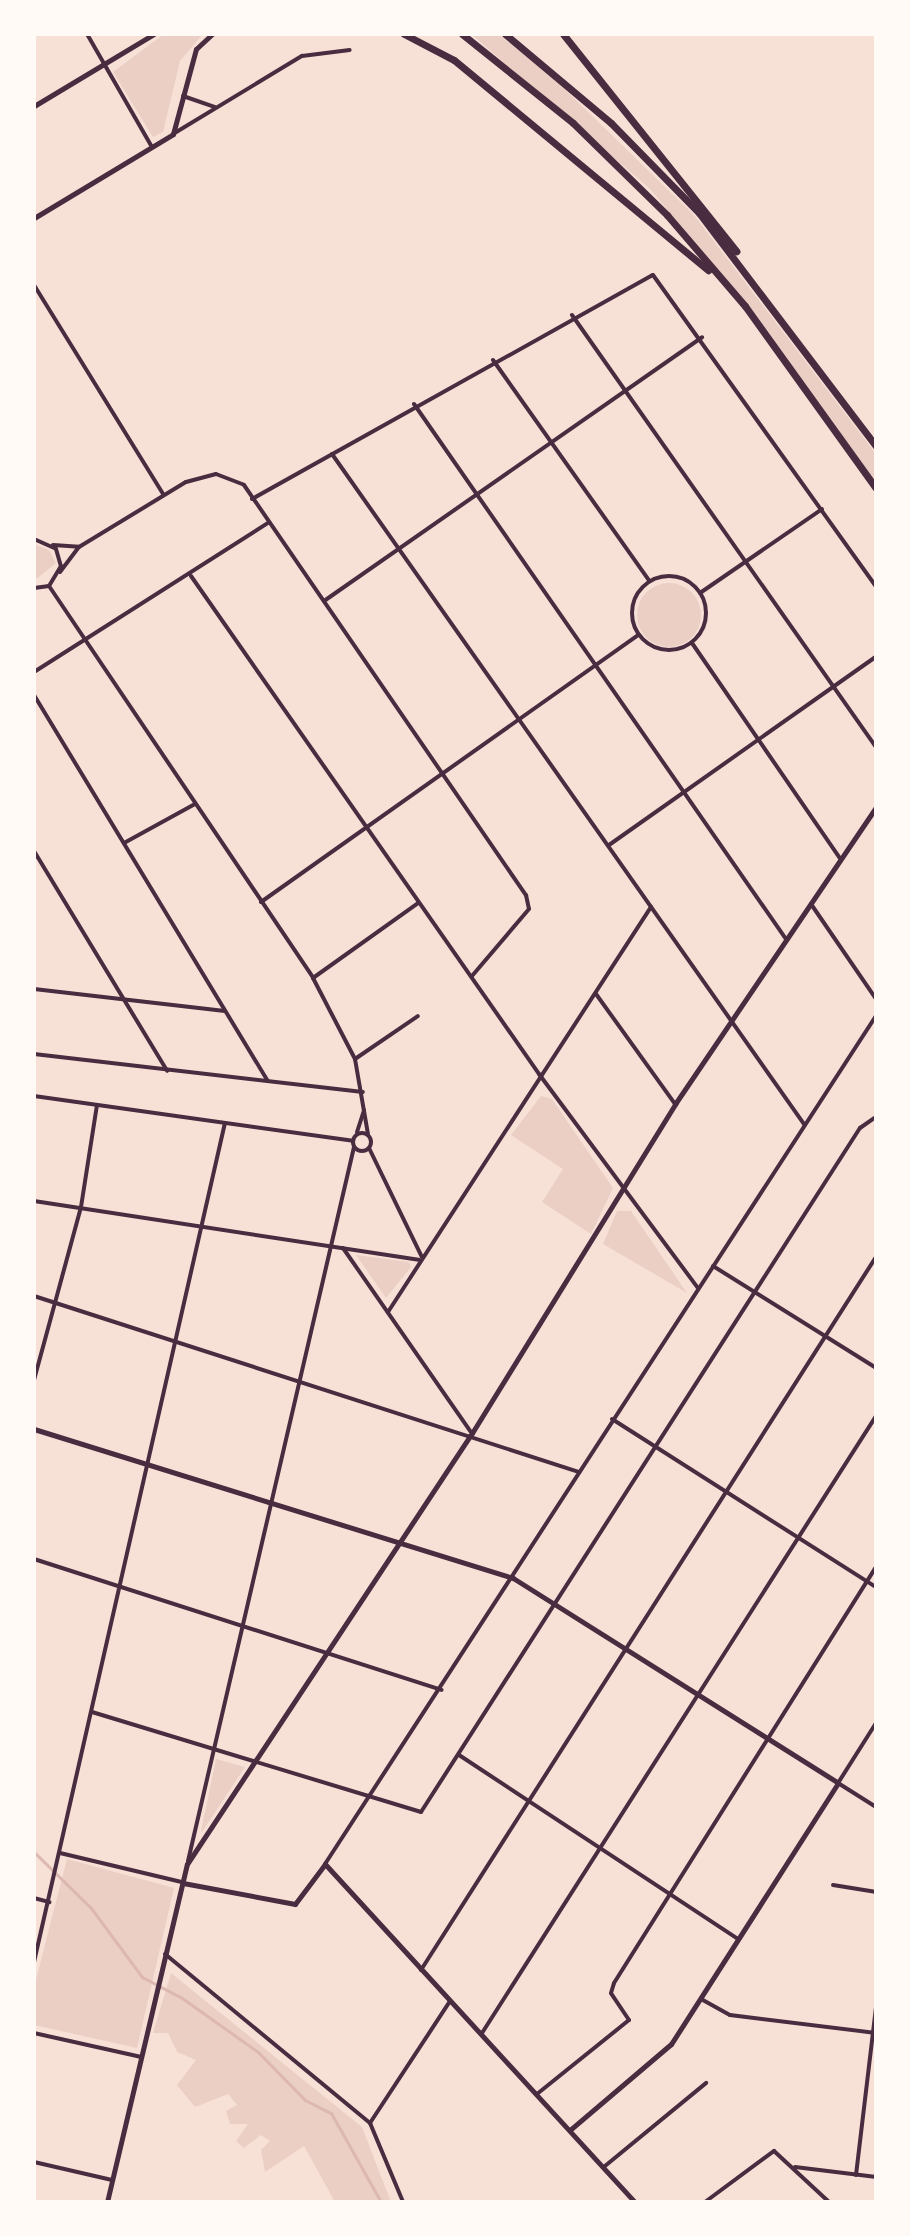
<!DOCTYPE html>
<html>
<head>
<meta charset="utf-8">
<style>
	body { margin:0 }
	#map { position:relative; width:910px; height:2236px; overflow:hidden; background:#f7e1d7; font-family:Roboto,sans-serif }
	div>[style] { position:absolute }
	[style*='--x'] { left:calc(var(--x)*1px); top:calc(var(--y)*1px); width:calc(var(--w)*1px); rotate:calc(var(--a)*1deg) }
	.green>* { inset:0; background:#ebcfc5 }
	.round { border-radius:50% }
	.stream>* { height:3px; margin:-1.5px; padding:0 1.5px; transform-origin:1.5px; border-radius:1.5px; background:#dcb8b0 }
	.minor>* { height:4px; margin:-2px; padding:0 2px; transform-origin:2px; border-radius:2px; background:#4a2c40 }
	.minor>.ring { margin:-2px; padding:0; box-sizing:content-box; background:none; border:4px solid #4a2c40; border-radius:50% }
	.tertiary>* { height:5px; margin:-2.5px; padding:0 2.5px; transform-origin:2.5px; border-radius:2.5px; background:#4a2c40 }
	.motorway>* { height:7px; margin:-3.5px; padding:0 3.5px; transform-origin:3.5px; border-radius:3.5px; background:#4a2c40 }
	span { translate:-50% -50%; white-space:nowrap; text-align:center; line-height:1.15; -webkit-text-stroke:8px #fffaf5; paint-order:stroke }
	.frame { position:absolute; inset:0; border:36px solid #fffaf5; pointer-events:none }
</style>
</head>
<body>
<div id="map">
	<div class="green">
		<i style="clip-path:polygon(164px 34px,203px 34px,180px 61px,163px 132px,153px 137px,113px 72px)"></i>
		<i style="clip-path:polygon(471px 34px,498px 34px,549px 74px,694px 215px,876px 454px,876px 482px,747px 305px,650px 189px)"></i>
		<i style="clip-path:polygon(34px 544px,49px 550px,56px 563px,34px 581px)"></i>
		<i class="round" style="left:637px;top:583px;width:64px;height:64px"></i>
		<i style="clip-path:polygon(541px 1096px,552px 1099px,613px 1188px,591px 1234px,542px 1202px,563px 1169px,511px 1135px)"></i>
		<i style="clip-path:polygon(617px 1211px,631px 1211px,687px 1293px,603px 1244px)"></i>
		<i style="clip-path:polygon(356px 1255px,409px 1262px,411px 1267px,386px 1298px)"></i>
		<i style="clip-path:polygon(216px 1759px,245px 1767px,202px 1832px,201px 1831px)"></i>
		<i style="clip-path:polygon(67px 1859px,174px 1888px,137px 2048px,34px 2025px,34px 1987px)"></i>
		<i style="clip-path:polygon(171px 1973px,362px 2127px,391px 2202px,335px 2202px,304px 2146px,265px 2172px,261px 2150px,270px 2141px,261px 2135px,244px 2148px,236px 2141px,248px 2124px,230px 2124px,226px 2111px,237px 2105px,228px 2094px,195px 2107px,177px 2085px,196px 2060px,177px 2052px,168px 2033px,153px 2033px)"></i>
	</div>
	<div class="stream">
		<i style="--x:34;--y:1852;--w:80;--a:44.5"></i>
		<i style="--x:91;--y:1908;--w:86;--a:53.5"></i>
		<i style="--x:142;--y:1977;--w:45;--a:27.7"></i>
		<i style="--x:182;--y:1998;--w:93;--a:35.4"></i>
		<i style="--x:258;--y:2052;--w:67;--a:45.6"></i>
		<i style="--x:305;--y:2100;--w:29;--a:27"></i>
		<i style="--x:331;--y:2113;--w:102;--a:60.7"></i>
	</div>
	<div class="minor">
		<i style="--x:87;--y:34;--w:130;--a:60.1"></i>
		<i style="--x:183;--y:96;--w:34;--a:19"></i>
		<i style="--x:173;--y:134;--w:151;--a:-31.2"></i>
		<i style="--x:302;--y:56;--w:48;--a:-7.1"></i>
		<i style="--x:34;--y:285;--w:246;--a:58.3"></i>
		<i style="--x:572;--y:315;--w:528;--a:54.87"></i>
		<i style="--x:493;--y:360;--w:270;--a:54.7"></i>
		<i style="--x:414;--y:404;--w:652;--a:55.19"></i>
		<i style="--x:332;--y:454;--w:820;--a:54.84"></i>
		<i style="--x:252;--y:499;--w:459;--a:-29.2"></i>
		<i style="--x:653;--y:275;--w:384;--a:54.4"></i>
		<i style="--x:34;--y:539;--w:24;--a:24"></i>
		<i style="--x:56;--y:549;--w:18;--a:74"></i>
		<i style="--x:61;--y:566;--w:23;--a:121"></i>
		<i style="--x:49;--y:586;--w:15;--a:172"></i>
		<i style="--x:53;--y:545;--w:26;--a:4"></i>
		<i style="--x:60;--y:572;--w:31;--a:-53"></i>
		<i style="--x:79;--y:547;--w:125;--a:-31.3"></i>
		<i style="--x:186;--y:482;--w:31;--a:-15"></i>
		<i style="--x:216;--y:474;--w:30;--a:21"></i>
		<i style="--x:244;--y:485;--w:498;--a:55.5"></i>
		<i style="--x:526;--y:895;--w:14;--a:78"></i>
		<i style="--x:529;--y:909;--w:88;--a:130.4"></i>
		<i class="ring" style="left:632px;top:576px;width:70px;height:70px"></i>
		<i style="--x:191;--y:576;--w:608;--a:55.05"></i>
		<i style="--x:539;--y:1074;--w:267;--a:53.4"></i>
		<i style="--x:49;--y:586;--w:473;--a:56"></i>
		<i style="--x:313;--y:978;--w:91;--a:62.6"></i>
		<i style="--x:355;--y:1059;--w:76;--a:80.2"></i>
		<i style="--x:700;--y:593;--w:148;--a:-34.5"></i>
		<i style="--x:324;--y:601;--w:461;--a:-34.9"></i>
		<i style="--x:692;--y:643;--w:261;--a:55.5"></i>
		<i style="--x:34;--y:672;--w:277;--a:-32.5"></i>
		<i style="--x:34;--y:695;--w:451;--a:58.8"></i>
		<i style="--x:124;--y:843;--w:81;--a:-28.8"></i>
		<i style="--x:609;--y:845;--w:327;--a:-35.2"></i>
		<i style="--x:34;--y:851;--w:257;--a:58.8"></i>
		<i style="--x:261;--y:902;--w:462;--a:-35.3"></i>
		<i style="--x:811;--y:904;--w:115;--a:55.6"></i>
		<i style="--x:313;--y:978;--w:129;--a:-35.5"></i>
		<i style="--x:34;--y:989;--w:192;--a:6.6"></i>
		<i style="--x:596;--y:994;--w:135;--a:54.3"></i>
		<i style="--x:34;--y:1054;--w:331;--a:6.6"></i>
		<i style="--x:355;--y:1059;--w:76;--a:-34.3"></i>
		<i style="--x:34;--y:1096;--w:322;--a:8"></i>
		<i style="--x:357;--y:1132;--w:23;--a:-72"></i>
		<i class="ring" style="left:353px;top:1133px;width:14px;height:14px"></i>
		<i style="--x:369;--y:1148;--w:121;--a:64.1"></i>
		<i style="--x:34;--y:1201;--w:389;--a:8.7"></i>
		<i style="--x:343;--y:1248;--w:223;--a:55.2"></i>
		<i style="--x:713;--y:1266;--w:192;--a:32"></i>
		<i style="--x:34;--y:1296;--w:573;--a:17.9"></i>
		<i style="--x:388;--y:1312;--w:483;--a:-57"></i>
		<i style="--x:34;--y:1380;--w:179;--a:-74.8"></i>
		<i style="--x:81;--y:1207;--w:103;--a:-81.1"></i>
		<i style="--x:612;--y:1419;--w:313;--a:32.5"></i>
		<i style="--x:34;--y:1559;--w:428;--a:17.8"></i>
		<i style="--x:92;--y:1712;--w:344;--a:16.9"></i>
		<i style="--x:421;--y:1812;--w:813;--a:-57.31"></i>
		<i style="--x:860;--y:1128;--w:19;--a:-35"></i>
		<i style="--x:876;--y:1723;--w:71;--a:122.3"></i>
		<i style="--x:838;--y:1783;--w:45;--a:32.3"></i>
		<i style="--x:459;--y:1755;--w:334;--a:33.4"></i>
		<i style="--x:60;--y:1853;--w:125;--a:13.4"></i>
		<i style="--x:188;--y:1861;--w:733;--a:-76.91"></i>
		<i style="--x:325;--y:1864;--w:1011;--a:-56.99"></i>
		<i style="--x:833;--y:1885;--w:44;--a:9.2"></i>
		<i style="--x:34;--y:1898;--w:16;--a:15"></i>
		<i style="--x:165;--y:1954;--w:266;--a:39.5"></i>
		<i style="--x:370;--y:2123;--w:86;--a:67.3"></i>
		<i style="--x:34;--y:1962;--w:860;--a:-77.18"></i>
		<i style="--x:421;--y:1970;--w:846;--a:-57.46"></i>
		<i style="--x:701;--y:1999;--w:33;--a:29"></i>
		<i style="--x:730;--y:2015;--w:147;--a:7"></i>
		<i style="--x:34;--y:2033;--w:110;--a:12.6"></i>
		<i style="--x:482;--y:2033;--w:732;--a:-57.44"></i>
		<i style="--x:537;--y:2094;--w:118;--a:-38.8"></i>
		<i style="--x:629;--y:2020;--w:32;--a:-124"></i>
		<i style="--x:611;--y:1993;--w:10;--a:-73"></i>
		<i style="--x:614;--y:1983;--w:492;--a:-57.8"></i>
		<i style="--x:370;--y:2123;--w:146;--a:-56.7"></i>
		<i style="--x:34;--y:2162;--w:80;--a:13"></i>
		<i style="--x:605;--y:2166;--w:131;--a:-39.4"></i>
		<i style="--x:795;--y:2167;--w:82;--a:7"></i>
		<i style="--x:856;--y:2175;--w:169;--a:-83.2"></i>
		<i style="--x:705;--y:2202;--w:86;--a:-36.5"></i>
		<i style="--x:774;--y:2151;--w:75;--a:42.8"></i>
	</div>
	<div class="tertiary">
		<i style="--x:34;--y:106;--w:140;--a:-31"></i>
		<i style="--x:34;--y:218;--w:162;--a:-31.1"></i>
		<i style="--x:173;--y:134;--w:88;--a:-74.9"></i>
		<i style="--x:196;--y:49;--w:22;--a:-43"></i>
		<i style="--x:34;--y:1429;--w:502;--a:17.28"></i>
		<i style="--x:513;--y:1578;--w:384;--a:32.2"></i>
		<i style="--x:838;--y:1783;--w:310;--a:122.6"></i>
		<i style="--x:671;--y:2044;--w:133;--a:139.6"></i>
		<i style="--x:183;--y:1883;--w:114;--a:10.6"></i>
		<i style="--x:295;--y:1904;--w:50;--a:-53.1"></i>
		<i style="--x:325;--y:1864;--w:459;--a:47.5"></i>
		<i style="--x:107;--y:2202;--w:347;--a:-76.7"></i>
		<i style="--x:187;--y:1864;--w:517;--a:-56.53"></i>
		<i style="--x:472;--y:1433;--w:387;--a:-58.3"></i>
		<i style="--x:675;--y:1104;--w:359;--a:-55.9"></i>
	</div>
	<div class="motorway">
		<i style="--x:404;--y:34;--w:56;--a:27.5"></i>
		<i style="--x:454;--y:60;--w:330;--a:39.6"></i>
		<i style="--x:462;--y:34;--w:142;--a:38.7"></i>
		<i style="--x:573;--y:123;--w:132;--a:44.4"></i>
		<i style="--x:667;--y:215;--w:120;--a:49.4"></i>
		<i style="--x:745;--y:306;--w:224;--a:54.3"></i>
		<i style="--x:505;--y:34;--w:138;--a:40"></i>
		<i style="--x:611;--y:123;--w:126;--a:45.6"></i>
		<i style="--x:699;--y:213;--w:293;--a:52.8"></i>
		<i style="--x:563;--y:34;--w:278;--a:51.4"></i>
	</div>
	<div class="frame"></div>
</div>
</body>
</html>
